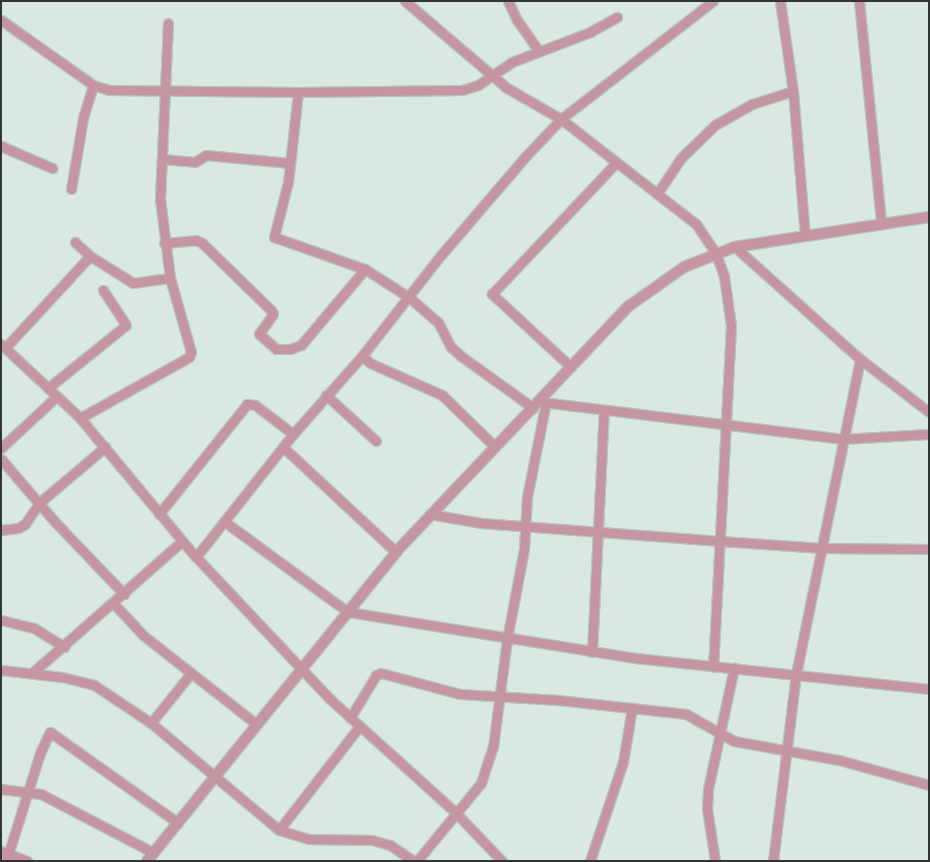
<!DOCTYPE html>
<html>
<head>
<meta charset="utf-8">
<style>
	body { margin:0 }
	#map { position:relative; width:930px; height:862px; overflow:hidden; background:#dae8e3; font-family:"Work Sans",sans-serif }
	div>[style] { position:absolute }
	[style*='--x'] { left:calc(var(--x)*1px); top:calc(var(--y)*1px); width:calc(var(--w)*1px); rotate:calc(var(--a)*1deg) }
	.roads { filter:drop-shadow(1px 0 #b8c4c0) drop-shadow(-1px 0 #b8c4c0) drop-shadow(0 1px #b8c4c0) drop-shadow(0 -1px #b8c4c0) }
	.minor>* { height:9px; margin:-4.5px; padding:0 4.5px; transform-origin:4.5px; border-radius:4.5px; background:#c596a2 }
	.tertiary>* { height:10px; margin:-5px; padding:0 5px; transform-origin:5px; border-radius:5px; background:#c596a2 }
	span { translate:-50% -50%; white-space:nowrap; text-align:center; line-height:1.15; -webkit-text-stroke:5px #e7f5f0; paint-order:stroke }
	.frame { position:absolute; inset:0; border:2px solid #313634; pointer-events:none }
</style>
</head>
<body>
<div id="map">
	<div class="roads">
		<div class="minor">
			<i style="--x:405;--y:1;--w:134;--a:40.5"></i>
			<i style="--x:507;--y:88;--w:62;--a:29.9"></i>
			<i style="--x:561;--y:119;--w:171;--a:37.9"></i>
			<i style="--x:696;--y:224;--w:36;--a:56"></i>
			<i style="--x:716;--y:254;--w:23;--a:70"></i>
			<i style="--x:724;--y:276;--w:50;--a:82"></i>
			<i style="--x:731;--y:326;--w:341;--a:93"></i>
			<i style="--x:508;--y:1;--w:21;--a:65"></i>
			<i style="--x:517;--y:20;--w:38;--a:55"></i>
			<i style="--x:780;--y:1;--w:91;--a:81.8"></i>
			<i style="--x:793;--y:91;--w:145;--a:85.3"></i>
			<i style="--x:859;--y:1;--w:223;--a:84.3"></i>
			<i style="--x:1;--y:20;--w:113;--a:35.2"></i>
			<i style="--x:93;--y:85;--w:17;--a:17"></i>
			<i style="--x:109;--y:90;--w:189;--a:0.6"></i>
			<i style="--x:298;--y:92;--w:164;--a:-0.7"></i>
			<i style="--x:462;--y:90;--w:17;--a:-17"></i>
			<i style="--x:478;--y:85;--w:41;--a:-34.1"></i>
			<i style="--x:512;--y:62;--w:84;--a:-21"></i>
			<i style="--x:590;--y:32;--w:31;--a:-29"></i>
			<i style="--x:298;--y:92;--w:91;--a:96.3"></i>
			<i style="--x:288;--y:182;--w:57;--a:104.3"></i>
			<i style="--x:274;--y:237;--w:96;--a:19.4"></i>
			<i style="--x:365;--y:269;--w:54;--a:32.8"></i>
			<i style="--x:410;--y:298;--w:37;--a:41"></i>
			<i style="--x:438;--y:322;--w:28;--a:63"></i>
			<i style="--x:451;--y:347;--w:13;--a:42"></i>
			<i style="--x:461;--y:356;--w:89;--a:35.8"></i>
			<i style="--x:1;--y:146;--w:56;--a:23.3"></i>
			<i style="--x:162;--y:159;--w:33;--a:5"></i>
			<i style="--x:195;--y:162;--w:13;--a:-32"></i>
			<i style="--x:206;--y:155;--w:84;--a:5.4"></i>
			<i style="--x:71;--y:189;--w:72;--a:-80.4"></i>
			<i style="--x:83;--y:118;--w:34;--a:-73"></i>
			<i style="--x:657;--y:194;--w:43;--a:-56.3"></i>
			<i style="--x:681;--y:158;--w:47;--a:-44.1"></i>
			<i style="--x:715;--y:125;--w:43;--a:-29.6"></i>
			<i style="--x:752;--y:104;--w:43;--a:-17.6"></i>
			<i style="--x:75;--y:242;--w:21;--a:43"></i>
			<i style="--x:90;--y:256;--w:51;--a:32.1"></i>
			<i style="--x:133;--y:283;--w:37;--a:-8"></i>
			<i style="--x:164;--y:243;--w:32;--a:-5"></i>
			<i style="--x:196;--y:240;--w:7;--a:27"></i>
			<i style="--x:202;--y:243;--w:96;--a:44.2"></i>
			<i style="--x:271;--y:310;--w:4;--a:63"></i>
			<i style="--x:273;--y:314;--w:24;--a:125"></i>
			<i style="--x:259;--y:334;--w:23;--a:41"></i>
			<i style="--x:276;--y:349;--w:14;--a:0"></i>
			<i style="--x:290;--y:349;--w:12;--a:-20"></i>
			<i style="--x:301;--y:345;--w:99;--a:-49.9"></i>
			<i style="--x:735;--y:247;--w:168;--a:41.9"></i>
			<i style="--x:860;--y:359;--w:87;--a:37.5"></i>
			<i style="--x:1;--y:344;--w:108;--a:43.1"></i>
			<i style="--x:80;--y:418;--w:181;--a:50.2"></i>
			<i style="--x:196;--y:557;--w:195;--a:46.7"></i>
			<i style="--x:330;--y:699;--w:169;--a:42.1"></i>
			<i style="--x:455;--y:812;--w:68;--a:46.2"></i>
			<i style="--x:5;--y:348;--w:125;--a:-47.3"></i>
			<i style="--x:362;--y:356;--w:11;--a:41"></i>
			<i style="--x:370;--y:363;--w:79;--a:24"></i>
			<i style="--x:442;--y:395;--w:73;--a:44.4"></i>
			<i style="--x:571;--y:367;--w:108;--a:-137.3"></i>
			<i style="--x:492;--y:294;--w:180;--a:-46.6"></i>
			<i style="--x:48;--y:388;--w:100;--a:-38.9"></i>
			<i style="--x:126;--y:325;--w:42;--a:-123.3"></i>
			<i style="--x:326;--y:395;--w:68;--a:42.6"></i>
			<i style="--x:542;--y:402;--w:302;--a:7"></i>
			<i style="--x:842;--y:439;--w:87;--a:-3.3"></i>
			<i style="--x:80;--y:418;--w:125;--a:-29.2"></i>
			<i style="--x:189;--y:357;--w:5;--a:-68"></i>
			<i style="--x:191;--y:352;--w:77;--a:-105.8"></i>
			<i style="--x:170;--y:278;--w:80;--a:-97.2"></i>
			<i style="--x:160;--y:199;--w:176;--a:-87.4"></i>
			<i style="--x:1;--y:448;--w:76;--a:-42.9"></i>
			<i style="--x:284;--y:448;--w:153;--a:42.9"></i>
			<i style="--x:1;--y:459;--w:83;--a:49.4"></i>
			<i style="--x:55;--y:522;--w:100;--a:46.2"></i>
			<i style="--x:159;--y:514;--w:141;--a:-51.3"></i>
			<i style="--x:247;--y:404;--w:8;--a:7"></i>
			<i style="--x:255;--y:405;--w:48;--a:37.3"></i>
			<i style="--x:430;--y:514;--w:52;--a:10"></i>
			<i style="--x:481;--y:523;--w:240;--a:4.3"></i>
			<i style="--x:720;--y:541;--w:102;--a:3.9"></i>
			<i style="--x:822;--y:548;--w:107;--a:0.5"></i>
			<i style="--x:225;--y:522;--w:152;--a:36.2"></i>
			<i style="--x:348;--y:612;--w:291;--a:9.1"></i>
			<i style="--x:635;--y:658;--w:296;--a:6"></i>
			<i style="--x:1;--y:530;--w:17;--a:-7"></i>
			<i style="--x:18;--y:528;--w:8;--a:-30"></i>
			<i style="--x:25;--y:524;--w:25;--a:-56"></i>
			<i style="--x:39;--y:503;--w:87;--a:-40.3"></i>
			<i style="--x:196;--y:557;--w:157;--a:-51.7"></i>
			<i style="--x:293;--y:434;--w:104;--a:-48.5"></i>
			<i style="--x:362;--y:356;--w:128;--a:-52"></i>
			<i style="--x:441;--y:255;--w:130;--a:-49.4"></i>
			<i style="--x:526;--y:156;--w:51;--a:-46.6"></i>
			<i style="--x:561;--y:119;--w:192;--a:-37.8"></i>
			<i style="--x:113;--y:603;--w:45;--a:46.8"></i>
			<i style="--x:144;--y:636;--w:141;--a:38.1"></i>
			<i style="--x:1;--y:620;--w:34;--a:14"></i>
			<i style="--x:34;--y:628;--w:36;--a:32"></i>
			<i style="--x:592;--y:652;--w:242;--a:-87.2"></i>
			<i style="--x:1;--y:670;--w:61;--a:6.5"></i>
			<i style="--x:62;--y:677;--w:33;--a:14"></i>
			<i style="--x:94;--y:685;--w:69;--a:33.7"></i>
			<i style="--x:151;--y:723;--w:167;--a:39.9"></i>
			<i style="--x:279;--y:830;--w:31;--a:17"></i>
			<i style="--x:309;--y:839;--w:63;--a:0.9"></i>
			<i style="--x:372;--y:840;--w:19;--a:16"></i>
			<i style="--x:390;--y:845;--w:29;--a:34"></i>
			<i style="--x:32;--y:673;--w:200;--a:-41.3"></i>
			<i style="--x:350;--y:718;--w:50;--a:-58.8"></i>
			<i style="--x:376;--y:675;--w:5;--a:-22"></i>
			<i style="--x:381;--y:673;--w:82;--a:14.9"></i>
			<i style="--x:460;--y:694;--w:98;--a:3.5"></i>
			<i style="--x:558;--y:700;--w:129;--a:6.2"></i>
			<i style="--x:686;--y:714;--w:55;--a:29.4"></i>
			<i style="--x:734;--y:741;--w:107;--a:10.3"></i>
			<i style="--x:839;--y:760;--w:93;--a:15.5"></i>
			<i style="--x:151;--y:723;--w:64;--a:-51.3"></i>
			<i style="--x:1;--y:789;--w:40;--a:7.1"></i>
			<i style="--x:41;--y:794;--w:127;--a:27.6"></i>
			<i style="--x:279;--y:830;--w:130;--a:-52.2"></i>
			<i style="--x:1;--y:851;--w:28;--a:21"></i>
			<i style="--x:6;--y:861;--w:113;--a:-72.5"></i>
			<i style="--x:40;--y:753;--w:23;--a:-65"></i>
			<i style="--x:50;--y:732;--w:157;--a:35.4"></i>
			<i style="--x:417;--y:861;--w:101;--a:-50.6"></i>
			<i style="--x:481;--y:783;--w:38;--a:-72"></i>
			<i style="--x:493;--y:747;--w:109;--a:-82.6"></i>
			<i style="--x:507;--y:639;--w:92;--a:-79.3"></i>
			<i style="--x:524;--y:549;--w:52;--a:-86.7"></i>
			<i style="--x:527;--y:497;--w:97;--a:-78.7"></i>
			<i style="--x:590;--y:861;--w:104;--a:-71.6"></i>
			<i style="--x:623;--y:762;--w:55;--a:-80.5"></i>
			<i style="--x:715;--y:861;--w:53;--a:-98.7"></i>
			<i style="--x:707;--y:809;--w:20;--a:-87"></i>
			<i style="--x:708;--y:789;--w:124;--a:-77.9"></i>
			<i style="--x:773;--y:861;--w:188;--a:-83"></i>
			<i style="--x:796;--y:674;--w:321;--a:-78.5"></i>
		</div>
		<div class="tertiary">
			<i style="--x:147;--y:861;--w:397;--a:-51.1"></i>
			<i style="--x:396;--y:552;--w:339;--a:-46.6"></i>
			<i style="--x:629;--y:306;--w:67;--a:-35.3"></i>
			<i style="--x:684;--y:267;--w:55;--a:-21.4"></i>
			<i style="--x:735;--y:247;--w:196;--a:-8.8"></i>
		</div>
	</div>
	<div class="frame"></div>
</div>
</body>
</html>
